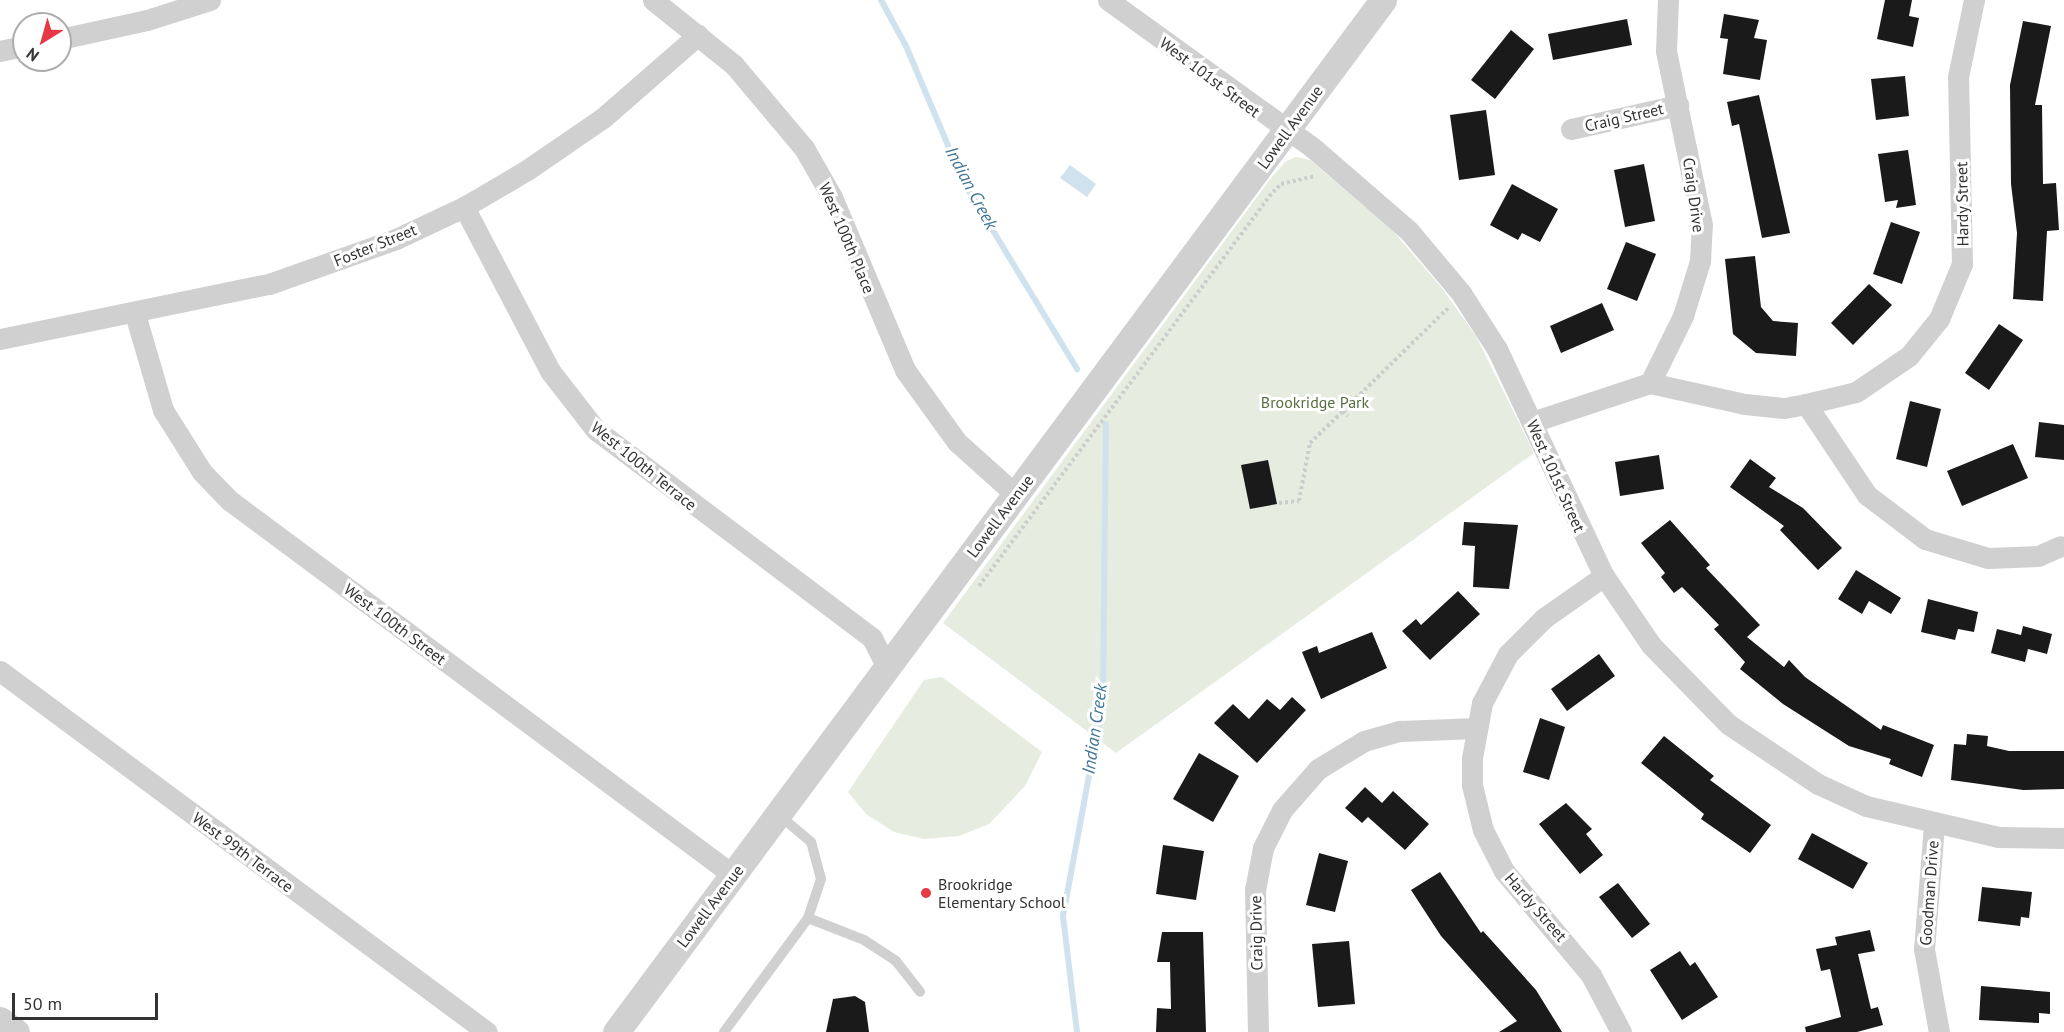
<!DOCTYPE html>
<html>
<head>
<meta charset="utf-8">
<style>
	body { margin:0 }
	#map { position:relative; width:2064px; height:1032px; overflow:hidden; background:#fff; font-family:"PT Sans",sans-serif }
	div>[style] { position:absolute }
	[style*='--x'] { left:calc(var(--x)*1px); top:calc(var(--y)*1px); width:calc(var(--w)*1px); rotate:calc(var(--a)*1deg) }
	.green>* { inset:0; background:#e6ecdf }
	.water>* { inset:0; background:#cfe2ee }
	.stream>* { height:6px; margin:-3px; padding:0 3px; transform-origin:3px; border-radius:3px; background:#cfe2ee }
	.building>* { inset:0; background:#1a1a1a }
	.path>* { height:4px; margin-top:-2px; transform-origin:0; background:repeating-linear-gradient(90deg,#cdcdcd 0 3px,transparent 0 6px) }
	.service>* { height:10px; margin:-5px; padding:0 5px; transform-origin:5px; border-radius:5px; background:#d0d0d0 }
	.minor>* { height:21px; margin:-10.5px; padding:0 10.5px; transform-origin:10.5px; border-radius:10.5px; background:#d0d0d0 }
	.tertiary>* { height:27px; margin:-13.5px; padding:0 13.5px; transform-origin:13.5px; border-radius:13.5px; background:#d0d0d0 }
	.dots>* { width:16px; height:16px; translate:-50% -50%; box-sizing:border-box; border:3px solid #fff; border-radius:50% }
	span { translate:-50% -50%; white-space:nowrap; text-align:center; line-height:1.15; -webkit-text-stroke:6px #fff; paint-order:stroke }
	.street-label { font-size:16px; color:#333 }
	.park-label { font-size:16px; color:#56703f }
	.poi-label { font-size:16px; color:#333 }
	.left { translate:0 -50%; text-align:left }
	.water-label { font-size:18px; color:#3f7597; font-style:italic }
	.north { position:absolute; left:12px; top:12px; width:60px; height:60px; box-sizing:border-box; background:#fff; border:2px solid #adadad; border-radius:50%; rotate:217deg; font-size:16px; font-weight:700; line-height:24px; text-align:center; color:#333 }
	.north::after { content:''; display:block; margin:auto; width:21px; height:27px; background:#e63946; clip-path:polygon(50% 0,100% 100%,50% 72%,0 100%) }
	.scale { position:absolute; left:12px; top:993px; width:146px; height:27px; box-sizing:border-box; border:3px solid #333; border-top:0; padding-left:8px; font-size:18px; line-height:21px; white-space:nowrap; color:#333; -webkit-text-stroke:4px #fff; paint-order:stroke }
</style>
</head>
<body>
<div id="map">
	<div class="green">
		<i style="clip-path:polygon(1296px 157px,1310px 160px,1393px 231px,1441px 287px,1476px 336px,1534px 453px,1116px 753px,943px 623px,1271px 178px,1286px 161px)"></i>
		<i style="clip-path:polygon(942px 677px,1042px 752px,1025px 786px,989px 824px,959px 836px,924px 839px,894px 832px,866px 814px,848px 792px,924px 680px)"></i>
	</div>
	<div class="water">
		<i style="clip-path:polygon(1070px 165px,1096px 184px,1087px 197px,1060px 178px)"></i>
	</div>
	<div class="stream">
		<i style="--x:881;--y:0;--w:52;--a:61.5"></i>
		<i style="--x:906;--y:46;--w:149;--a:67.1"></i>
		<i style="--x:964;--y:183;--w:218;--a:58.7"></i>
		<i style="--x:1077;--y:1032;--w:117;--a:-96.9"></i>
		<i style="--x:1063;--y:916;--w:219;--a:-79.5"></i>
		<i style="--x:1103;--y:701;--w:277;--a:-89.4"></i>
	</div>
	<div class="building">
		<i style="clip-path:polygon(1885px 0,1912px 0,1909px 16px,1919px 18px,1913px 47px,1877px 39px)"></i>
		<i style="clip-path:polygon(1724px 14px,1759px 20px,1754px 38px,1767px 40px,1760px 80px,1723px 74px,1728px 39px,1720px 38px)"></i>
		<i style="clip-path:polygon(1627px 19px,1632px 45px,1553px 60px,1548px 34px)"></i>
		<i style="clip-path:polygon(2023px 21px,2051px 26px,2035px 105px,2042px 105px,2043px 184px,2056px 183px,2059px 230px,2047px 231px,2043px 301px,2013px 299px,2017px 233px,2011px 184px,2010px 85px)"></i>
		<i style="clip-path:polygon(1511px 30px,1534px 49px,1495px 99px,1471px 80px)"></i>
		<i style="clip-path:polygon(1905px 76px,1909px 116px,1876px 120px,1871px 79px)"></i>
		<i style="clip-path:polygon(1759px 95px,1790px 233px,1762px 238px,1739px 124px,1732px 126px,1727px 102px)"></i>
		<i style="clip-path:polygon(1486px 110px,1495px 175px,1459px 180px,1450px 115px)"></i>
		<i style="clip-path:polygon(1908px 150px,1916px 205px,1896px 208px,1898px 200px,1885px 202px,1878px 154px)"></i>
		<i style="clip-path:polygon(1644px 164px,1655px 221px,1625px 227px,1614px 170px)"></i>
		<i style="clip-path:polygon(1512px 184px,1558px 209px,1540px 242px,1522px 233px,1518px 240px,1490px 225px)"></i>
		<i style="clip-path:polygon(1891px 222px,1920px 232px,1902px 284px,1873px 274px)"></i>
		<i style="clip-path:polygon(1626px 242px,1656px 254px,1637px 301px,1607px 289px)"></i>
		<i style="clip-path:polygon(1755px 256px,1761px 307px,1773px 321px,1798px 323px,1796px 356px,1756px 353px,1733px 334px,1725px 259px)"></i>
		<i style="clip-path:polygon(1869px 284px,1892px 305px,1853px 345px,1831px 323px)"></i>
		<i style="clip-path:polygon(1602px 303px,1614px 330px,1561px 353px,1550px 326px)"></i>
		<i style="clip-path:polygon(1999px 324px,2023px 340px,1989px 390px,1965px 373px)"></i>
		<i style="clip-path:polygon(1910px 401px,1941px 409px,1927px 467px,1896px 459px)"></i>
		<i style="clip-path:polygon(2039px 422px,2064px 425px,2064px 460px,2035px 457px)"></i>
		<i style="clip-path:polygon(2013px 444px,2028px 478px,1962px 506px,1947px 471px)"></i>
		<i style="clip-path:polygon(1659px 455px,1664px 489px,1620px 496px,1615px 462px)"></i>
		<i style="clip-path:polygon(1750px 459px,1776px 478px,1769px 487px,1803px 508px,1842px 548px,1818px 570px,1780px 530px,1784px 526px,1730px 487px)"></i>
		<i style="clip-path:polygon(1268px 460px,1277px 504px,1250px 509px,1241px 465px)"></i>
		<i style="clip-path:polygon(1670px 520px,1710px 565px,1706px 568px,1760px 625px,1747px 637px,1784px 667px,1789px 660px,1805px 677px,1881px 730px,1883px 725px,1934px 745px,1922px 777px,1889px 764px,1891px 759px,1849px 746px,1783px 704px,1740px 669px,1745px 662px,1714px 629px,1719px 625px,1682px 587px,1674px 593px,1661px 577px,1665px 573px,1641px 543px)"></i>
		<i style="clip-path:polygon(1464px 522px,1518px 525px,1509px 589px,1473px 587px,1475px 546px,1462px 545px)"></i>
		<i style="clip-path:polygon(1856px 570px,1901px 598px,1891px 614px,1869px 601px,1862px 614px,1838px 599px)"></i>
		<i style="clip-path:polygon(1458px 591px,1480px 614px,1430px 660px,1402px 631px,1416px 619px,1421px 625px)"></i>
		<i style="clip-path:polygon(1928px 599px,1978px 612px,1974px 632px,1958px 629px,1955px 640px,1921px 632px)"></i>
		<i style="clip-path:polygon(2023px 626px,2052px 634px,2047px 654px,2028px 649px,2025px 662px,1991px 653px,1997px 629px,2021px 635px)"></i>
		<i style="clip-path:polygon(1372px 632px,1387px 668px,1321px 699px,1302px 652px,1317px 646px,1319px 653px)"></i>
		<i style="clip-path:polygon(1599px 654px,1615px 676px,1567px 711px,1551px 689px)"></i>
		<i style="clip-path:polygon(1292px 697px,1306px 710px,1257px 763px,1214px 723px,1233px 704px,1249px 719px,1267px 699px,1280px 710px)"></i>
		<i style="clip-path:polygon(1540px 718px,1565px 727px,1549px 780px,1523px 772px)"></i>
		<i style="clip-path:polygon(1967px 734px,1988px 736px,1987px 746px,2009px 751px,2064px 751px,2064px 789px,2023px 790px,1951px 780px,1954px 744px,1966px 745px)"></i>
		<i style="clip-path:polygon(1664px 736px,1714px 776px,1710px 780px,1771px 825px,1750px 853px,1701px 819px,1704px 814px,1641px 763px)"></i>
		<i style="clip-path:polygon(1199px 753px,1239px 776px,1213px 822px,1173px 799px)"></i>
		<i style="clip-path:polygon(1365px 787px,1382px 803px,1393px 791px,1429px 824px,1405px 850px,1368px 817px,1362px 823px,1345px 808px)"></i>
		<i style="clip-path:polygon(1566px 803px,1592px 829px,1586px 834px,1603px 855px,1580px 874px,1539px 824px)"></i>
		<i style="clip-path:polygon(1812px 833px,1868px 863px,1853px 889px,1798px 859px)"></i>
		<i style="clip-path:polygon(1163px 845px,1204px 851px,1196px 900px,1156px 894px)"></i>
		<i style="clip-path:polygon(1319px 853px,1348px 861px,1335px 912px,1306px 905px)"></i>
		<i style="clip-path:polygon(1440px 872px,1481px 933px,1483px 931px,1536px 990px,1562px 1032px,1499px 1032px,1517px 1021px,1441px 936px,1411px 890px)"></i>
		<i style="clip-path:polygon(1618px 883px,1650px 924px,1632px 938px,1599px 897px)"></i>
		<i style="clip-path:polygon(1982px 887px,2032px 892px,2029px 918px,2021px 917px,2020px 926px,1978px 921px)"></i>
		<i style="clip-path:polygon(1870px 930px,1875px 951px,1858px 954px,1871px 1009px,1878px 1007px,1883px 1025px,1857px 1032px,1806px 1032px,1805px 1027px,1841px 1017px,1830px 969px,1821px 971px,1816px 949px,1837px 945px,1835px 937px)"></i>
		<i style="clip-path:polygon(1162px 932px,1203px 932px,1206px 1032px,1156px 1032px,1157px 1008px,1171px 1009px,1170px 962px,1157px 962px)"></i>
		<i style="clip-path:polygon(1349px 941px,1355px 1004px,1318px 1007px,1312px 944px)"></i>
		<i style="clip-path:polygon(1680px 951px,1690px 966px,1695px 962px,1718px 997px,1682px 1020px,1650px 970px)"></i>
		<i style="clip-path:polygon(1981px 986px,2050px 992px,2050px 1014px,2039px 1013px,2039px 1023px,1979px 1020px)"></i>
		<i style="clip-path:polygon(855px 996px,865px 1002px,869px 1032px,826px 1032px,833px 999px)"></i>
	</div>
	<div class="path">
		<i style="--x:1343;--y:411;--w:147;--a:-44.4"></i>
		<i style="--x:1279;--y:503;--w:20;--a:-6"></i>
		<i style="--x:1299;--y:501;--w:59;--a:-79.3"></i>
		<i style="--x:1310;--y:443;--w:46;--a:-44.1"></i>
		<i style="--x:1343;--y:411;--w:7;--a:45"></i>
		<i style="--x:979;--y:586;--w:492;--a:-53.3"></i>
		<i style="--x:1273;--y:192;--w:11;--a:-45"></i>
		<i style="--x:1281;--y:184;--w:36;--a:-13"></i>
	</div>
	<div class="service">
		<i style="--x:808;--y:918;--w:60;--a:21.4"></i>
		<i style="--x:864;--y:940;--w:38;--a:33"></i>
		<i style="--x:896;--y:961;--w:39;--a:52"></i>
		<i style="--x:724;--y:1032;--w:142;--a:-53.6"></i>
		<i style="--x:808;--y:918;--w:41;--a:-71.6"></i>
		<i style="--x:821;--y:879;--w:38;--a:-105"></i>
		<i style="--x:811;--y:842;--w:42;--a:-139.8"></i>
	</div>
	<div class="minor">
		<i style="--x:653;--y:0;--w:104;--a:38.7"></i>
		<i style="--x:734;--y:65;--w:109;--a:49.9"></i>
		<i style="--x:804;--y:148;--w:56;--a:60.3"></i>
		<i style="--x:832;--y:197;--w:188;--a:67.1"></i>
		<i style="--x:905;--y:370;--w:89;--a:54.2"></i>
		<i style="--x:957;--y:442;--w:79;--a:41.9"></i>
		<i style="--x:1108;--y:0;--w:251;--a:35.8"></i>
		<i style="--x:1312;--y:147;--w:128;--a:40.9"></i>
		<i style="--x:1409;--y:231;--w:81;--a:50"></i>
		<i style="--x:1461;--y:293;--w:67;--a:57.3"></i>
		<i style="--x:1497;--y:349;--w:251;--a:64.8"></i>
		<i style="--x:1604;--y:576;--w:83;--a:55.7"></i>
		<i style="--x:1651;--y:645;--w:110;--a:45.7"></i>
		<i style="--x:1728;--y:724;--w:108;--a:33.7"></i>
		<i style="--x:1818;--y:784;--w:53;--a:24.6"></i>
		<i style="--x:1866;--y:806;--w:136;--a:13.2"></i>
		<i style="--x:1998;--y:837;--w:66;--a:0.9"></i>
		<i style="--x:60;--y:39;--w:89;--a:-12.3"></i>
		<i style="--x:147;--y:20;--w:66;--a:-17.6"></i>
		<i style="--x:0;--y:51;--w:25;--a:-12"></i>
		<i style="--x:1571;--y:129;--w:110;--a:-12.6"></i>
		<i style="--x:464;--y:207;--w:185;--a:62.3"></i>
		<i style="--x:550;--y:371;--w:75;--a:52.1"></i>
		<i style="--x:596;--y:430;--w:346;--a:37"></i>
		<i style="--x:872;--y:638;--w:34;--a:63"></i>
		<i style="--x:135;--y:314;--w:100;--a:73.7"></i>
		<i style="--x:163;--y:410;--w:73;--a:57.8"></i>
		<i style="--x:202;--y:472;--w:39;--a:46"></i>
		<i style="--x:229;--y:500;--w:628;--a:36.65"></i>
		<i style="--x:0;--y:339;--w:275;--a:-11.6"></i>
		<i style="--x:269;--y:284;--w:135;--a:-19.5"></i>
		<i style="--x:396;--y:239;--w:75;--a:-25.2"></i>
		<i style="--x:464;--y:207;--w:73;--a:-30.4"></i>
		<i style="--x:527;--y:170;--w:93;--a:-34.5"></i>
		<i style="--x:604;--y:117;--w:125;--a:-41.1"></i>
		<i style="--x:1650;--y:383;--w:75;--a:-63.8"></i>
		<i style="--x:1683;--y:316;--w:58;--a:-72.8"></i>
		<i style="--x:1700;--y:261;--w:36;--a:-87"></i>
		<i style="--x:1702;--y:225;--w:178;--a:-101.7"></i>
		<i style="--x:1666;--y:51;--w:51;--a:-87.8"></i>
		<i style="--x:1806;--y:404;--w:110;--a:56.2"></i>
		<i style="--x:1867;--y:495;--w:73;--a:37.2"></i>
		<i style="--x:1925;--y:539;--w:66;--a:16.8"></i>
		<i style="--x:1988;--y:558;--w:50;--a:-2.3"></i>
		<i style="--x:2038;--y:556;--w:24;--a:-24"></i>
		<i style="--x:1532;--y:422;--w:124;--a:-18.3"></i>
		<i style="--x:1650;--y:383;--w:97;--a:12.5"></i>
		<i style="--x:1745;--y:404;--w:39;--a:6"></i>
		<i style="--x:1784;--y:408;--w:22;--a:-10"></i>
		<i style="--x:1806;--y:404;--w:51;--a:-13.5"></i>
		<i style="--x:1856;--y:392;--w:64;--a:-34.2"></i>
		<i style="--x:1909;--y:356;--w:48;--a:-51"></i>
		<i style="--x:1939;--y:319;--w:60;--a:-67.3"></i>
		<i style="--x:1962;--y:264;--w:187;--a:-91.2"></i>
		<i style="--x:1958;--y:77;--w:79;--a:-78.3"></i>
		<i style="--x:1604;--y:576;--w:73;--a:145"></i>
		<i style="--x:1544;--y:618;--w:51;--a:135"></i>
		<i style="--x:1508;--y:654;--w:55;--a:118"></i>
		<i style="--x:1482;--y:703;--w:56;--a:100.3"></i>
		<i style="--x:1472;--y:758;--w:27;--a:90"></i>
		<i style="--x:1472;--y:785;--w:46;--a:76.3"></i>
		<i style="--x:1483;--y:830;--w:46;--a:62.9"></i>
		<i style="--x:1504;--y:871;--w:136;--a:50.1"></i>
		<i style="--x:1591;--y:975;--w:64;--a:62.2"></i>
		<i style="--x:0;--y:671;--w:606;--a:36.55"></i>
		<i style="--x:1934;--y:825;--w:124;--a:94.6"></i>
		<i style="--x:1924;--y:949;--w:84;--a:79.8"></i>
		<i style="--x:1258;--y:1032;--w:142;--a:-91.2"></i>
		<i style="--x:1255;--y:890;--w:43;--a:-79.2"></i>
		<i style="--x:1263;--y:848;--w:42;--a:-63.4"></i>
		<i style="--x:1282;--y:810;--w:55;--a:-48.7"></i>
		<i style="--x:1318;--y:769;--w:54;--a:-31.3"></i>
		<i style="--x:1364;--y:741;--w:37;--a:-16"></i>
		<i style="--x:1400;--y:731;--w:77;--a:-2.2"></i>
	</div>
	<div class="tertiary">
		<i style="--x:0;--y:1020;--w:20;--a:37"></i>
		<i style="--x:616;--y:1032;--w:1286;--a:-53.38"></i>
	</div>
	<div class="dots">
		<i style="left:926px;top:893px;background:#e63946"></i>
	</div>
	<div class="street-label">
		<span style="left:1210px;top:77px;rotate:37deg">West 101st Street</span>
		<span style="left:1624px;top:117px;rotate:-13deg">Craig Street</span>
		<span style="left:1290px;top:127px;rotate:-54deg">Lowell Avenue</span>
		<span style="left:1694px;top:195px;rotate:82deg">Craig Drive</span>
		<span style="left:1962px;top:204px;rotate:-91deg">Hardy Street</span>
		<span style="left:847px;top:238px;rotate:67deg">West 100th Place</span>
		<span style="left:375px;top:245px;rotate:-22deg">Foster Street</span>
		<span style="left:644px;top:466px;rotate:39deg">West 100th Terrace</span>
		<span style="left:1556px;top:476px;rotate:66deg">West 101st Street</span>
		<span style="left:1000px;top:516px;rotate:-53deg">Lowell Avenue</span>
		<span style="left:395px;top:624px;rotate:37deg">West 100th Street</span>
		<span style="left:243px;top:852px;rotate:37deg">West 99th Terrace</span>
		<span style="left:1929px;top:893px;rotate:-86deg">Goodman Drive</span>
		<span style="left:710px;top:906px;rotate:-53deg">Lowell Avenue</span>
		<span style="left:1536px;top:907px;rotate:49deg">Hardy Street</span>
		<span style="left:1256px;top:933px;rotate:-91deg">Craig Drive</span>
	</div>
	<div class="park-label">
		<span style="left:1315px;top:402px">Brookridge Park</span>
	</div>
	<div class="poi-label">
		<span class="left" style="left:938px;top:893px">Brookridge<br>Elementary School</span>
	</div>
	<div class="water-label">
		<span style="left:971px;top:188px;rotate:62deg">Indian Creek</span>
		<span style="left:1095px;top:729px;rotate:-82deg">Indian Creek</span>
	</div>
	<div class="north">N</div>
	<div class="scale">50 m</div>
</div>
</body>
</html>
